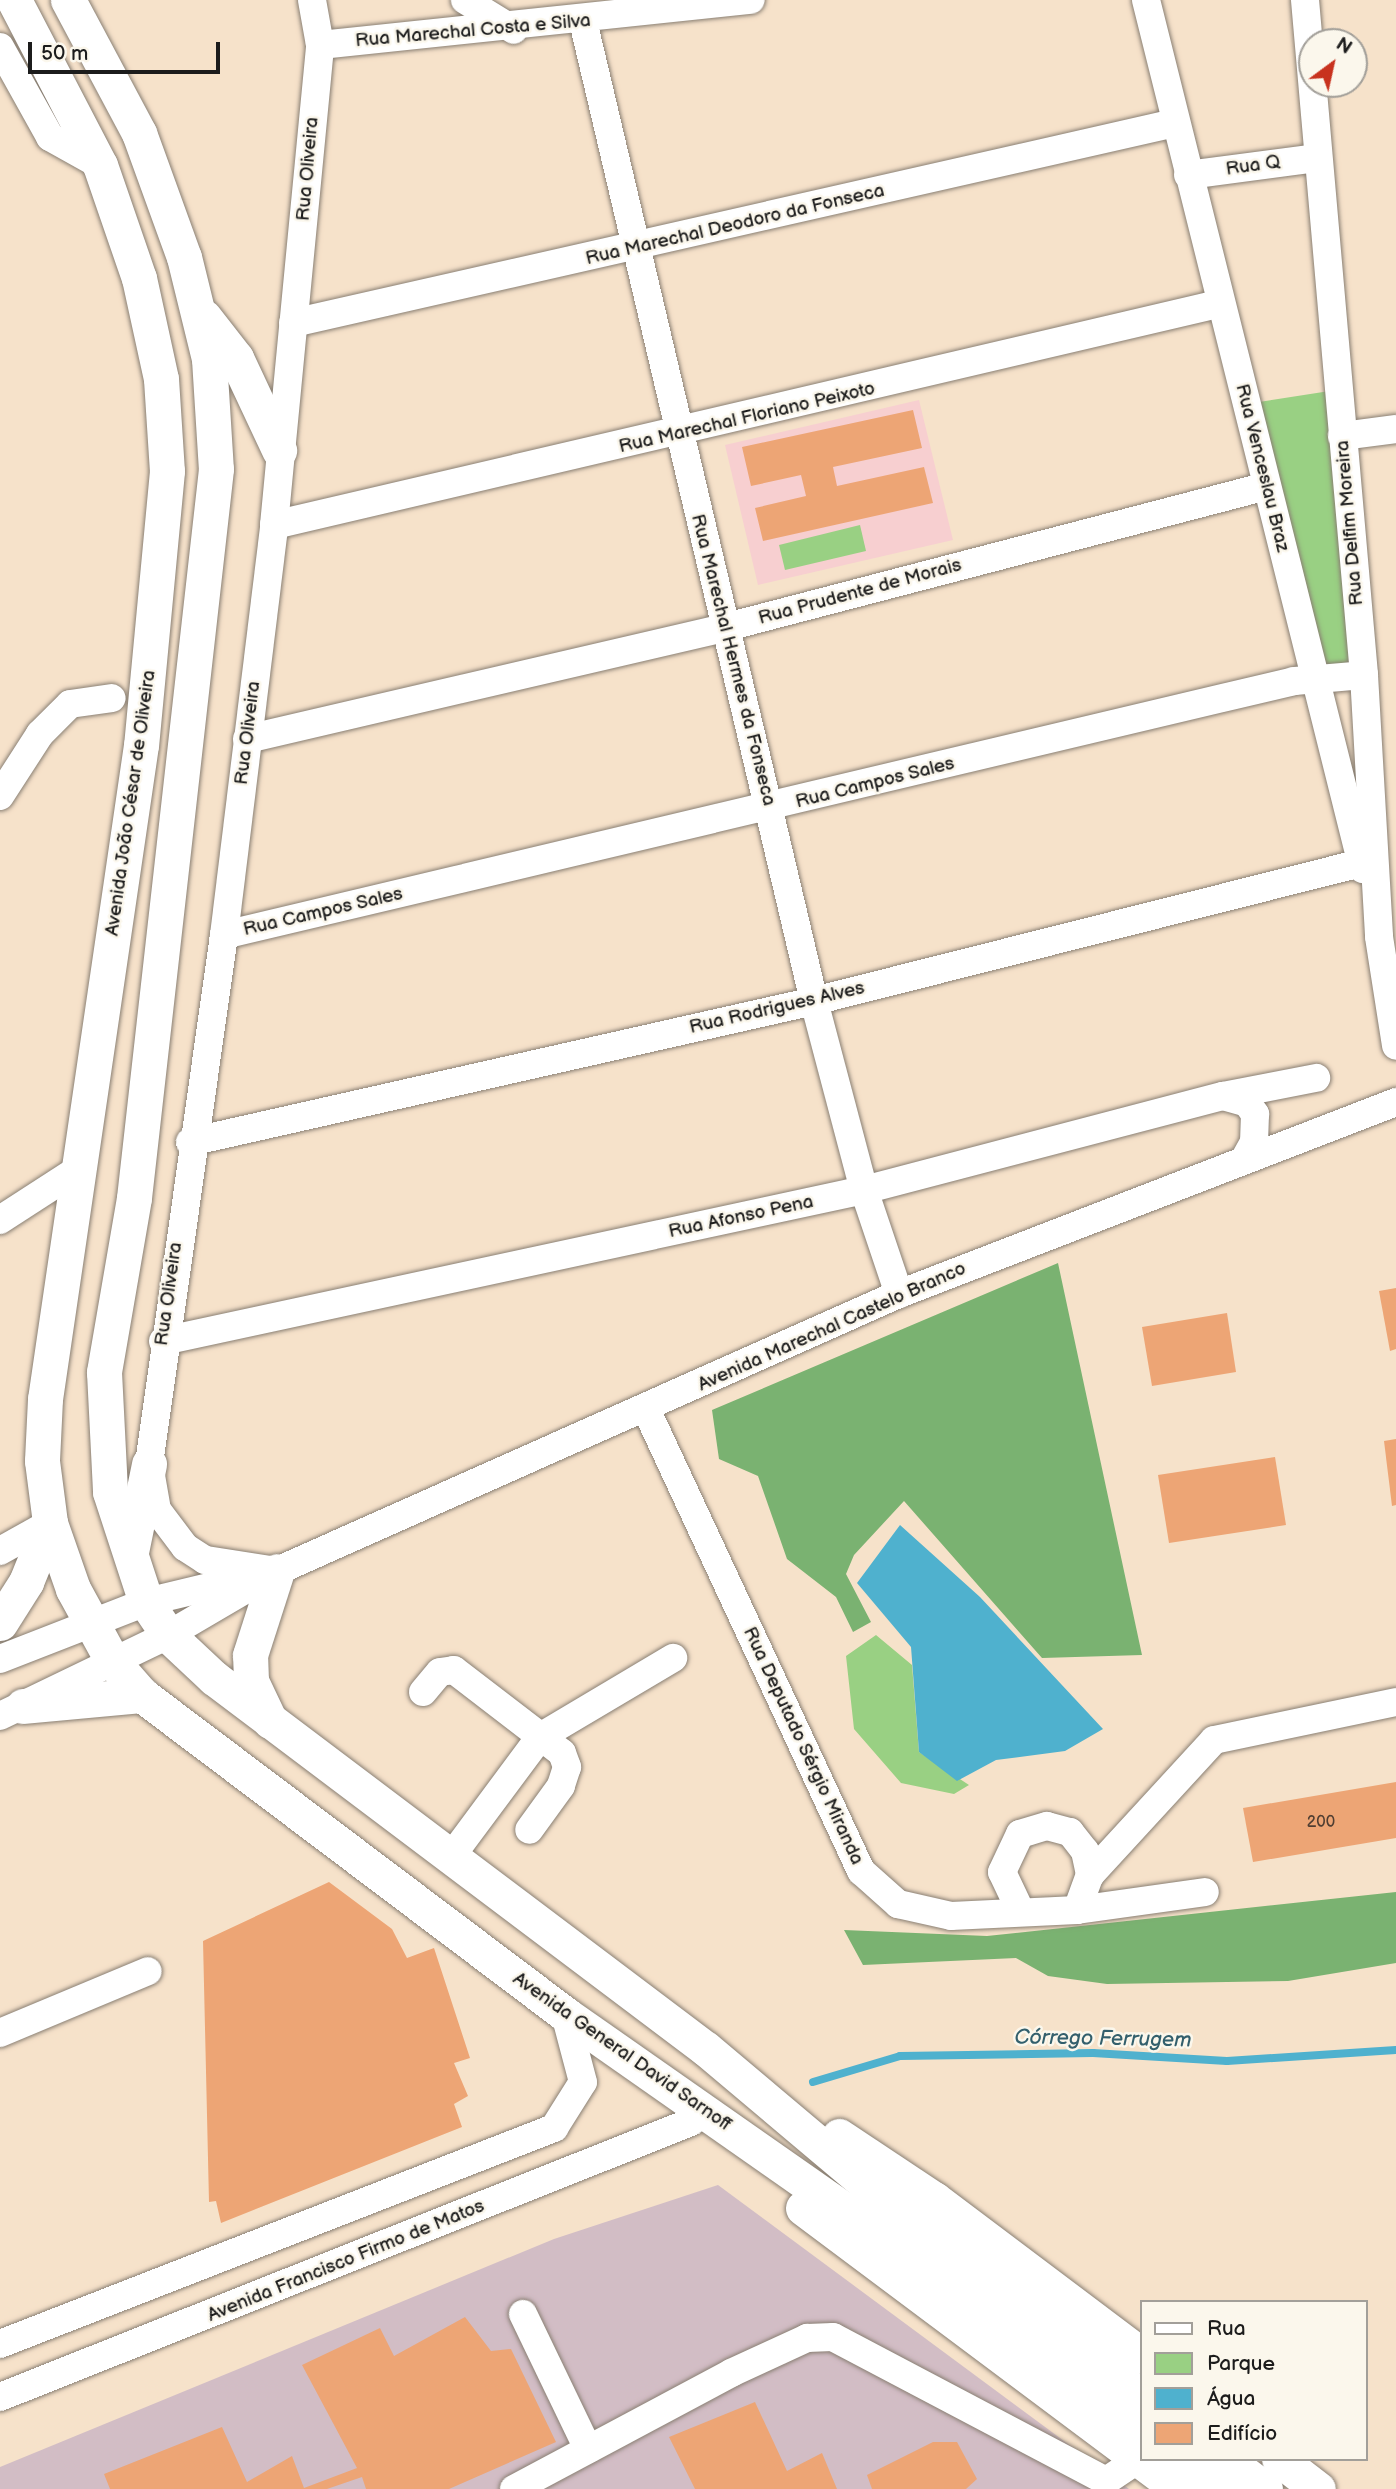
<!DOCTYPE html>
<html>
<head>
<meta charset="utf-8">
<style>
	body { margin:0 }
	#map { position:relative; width:1396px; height:2489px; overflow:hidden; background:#f6e2ca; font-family:"Balsamiq Sans",sans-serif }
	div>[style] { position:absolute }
	.built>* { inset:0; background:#f7cfd0 }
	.industrial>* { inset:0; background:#d2bdc5 }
	.green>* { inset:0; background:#99d083 }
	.forest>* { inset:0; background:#7ab271 }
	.water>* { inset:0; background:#4fb1ce }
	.stream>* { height:8px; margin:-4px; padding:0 4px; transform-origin:4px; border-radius:4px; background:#4fb1ce }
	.building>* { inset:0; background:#eda575 }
	.roads { filter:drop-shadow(0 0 2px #897f73) drop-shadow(0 0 2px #897f73) }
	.minor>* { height:28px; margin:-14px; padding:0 14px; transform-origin:14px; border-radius:14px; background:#fff }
	.major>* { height:35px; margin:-17.5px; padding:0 17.5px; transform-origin:17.5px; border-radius:17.5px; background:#fff }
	span { translate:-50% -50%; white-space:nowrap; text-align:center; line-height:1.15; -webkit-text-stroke:5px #fbf7ec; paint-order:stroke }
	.number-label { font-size:16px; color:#503e32 }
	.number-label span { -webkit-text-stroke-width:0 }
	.street-label { font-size:19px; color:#1c1c1c }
	.water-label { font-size:21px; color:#335f6c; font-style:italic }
	.legend { position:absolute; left:1140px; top:2300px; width:228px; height:161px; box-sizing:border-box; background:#fbf7ec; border:2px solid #a29f99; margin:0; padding:9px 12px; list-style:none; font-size:21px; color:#1c1c1c }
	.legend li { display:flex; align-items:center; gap:14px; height:35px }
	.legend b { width:35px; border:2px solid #a29f99 }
	.north { position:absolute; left:1298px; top:28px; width:70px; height:70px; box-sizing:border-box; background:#fbf7ec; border:2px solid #a29f99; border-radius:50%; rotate:33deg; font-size:19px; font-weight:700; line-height:28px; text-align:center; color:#1c1c1c }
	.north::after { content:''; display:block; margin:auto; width:24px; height:32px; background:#c8321e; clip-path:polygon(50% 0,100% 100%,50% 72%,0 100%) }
	.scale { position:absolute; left:28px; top:42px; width:192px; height:32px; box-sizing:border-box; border:4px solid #1c1c1c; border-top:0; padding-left:9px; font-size:21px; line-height:24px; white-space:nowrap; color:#1c1c1c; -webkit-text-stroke:5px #fbf7ec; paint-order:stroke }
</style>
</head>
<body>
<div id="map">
	<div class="built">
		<i style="clip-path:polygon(919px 400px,953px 540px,758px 585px,725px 445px)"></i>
	</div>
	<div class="industrial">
		<i style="clip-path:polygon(718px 2185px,1129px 2489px,0 2489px,0 2467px,554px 2239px)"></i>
	</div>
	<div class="green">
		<i style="clip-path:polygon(1336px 390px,1363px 673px,1315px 675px,1246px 404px)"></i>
		<i style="clip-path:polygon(860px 525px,866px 551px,785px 570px,779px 545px)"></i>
		<i style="clip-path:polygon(876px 1635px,912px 1665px,919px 1752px,969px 1785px,954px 1794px,901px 1783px,854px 1729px,846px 1656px)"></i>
	</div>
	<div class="forest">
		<i style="clip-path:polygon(1058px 1263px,1142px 1655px,1042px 1658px,904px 1501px,854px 1555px,846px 1574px,871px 1622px,853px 1632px,836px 1597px,787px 1559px,758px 1476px,719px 1459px,712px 1410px)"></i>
		<i style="clip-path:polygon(1396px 1892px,1396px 1963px,1288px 1981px,1107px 1984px,1048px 1976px,1016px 1958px,863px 1965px,844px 1930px,987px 1936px)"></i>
	</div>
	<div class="water">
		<i style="clip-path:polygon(900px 1525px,980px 1597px,1103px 1729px,1065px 1751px,996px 1760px,957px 1781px,919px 1752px,911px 1647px,857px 1583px)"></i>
	</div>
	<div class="stream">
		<i style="left:813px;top:2082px;width:91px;rotate:-16.6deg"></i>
		<i style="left:900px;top:2056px;width:193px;rotate:-0.9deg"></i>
		<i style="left:1093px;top:2053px;width:134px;rotate:3.4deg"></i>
		<i style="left:1227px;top:2061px;width:169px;rotate:-3.7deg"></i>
	</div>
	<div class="building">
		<i style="clip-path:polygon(913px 410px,922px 448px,833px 467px,837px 486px,924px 467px,933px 503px,763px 541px,755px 508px,806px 496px,801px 475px,751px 486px,742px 447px)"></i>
		<i style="clip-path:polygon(1396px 1288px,1396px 1349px,1390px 1351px,1379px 1291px)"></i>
		<i style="clip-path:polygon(1227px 1313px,1236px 1372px,1152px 1386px,1142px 1327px)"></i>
		<i style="clip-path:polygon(1396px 1439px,1396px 1505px,1392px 1506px,1384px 1441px)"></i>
		<i style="clip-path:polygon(1275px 1457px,1286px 1525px,1169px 1543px,1158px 1475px)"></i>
		<i style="clip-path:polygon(1396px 1782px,1396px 1838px,1253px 1862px,1243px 1808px)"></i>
		<i style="clip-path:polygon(329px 1882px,392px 1929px,407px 1958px,434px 1948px,470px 2058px,454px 2063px,468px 2096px,454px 2104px,462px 2127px,221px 2223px,216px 2201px,209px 2202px,203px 1941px)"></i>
		<i style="clip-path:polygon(465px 2317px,491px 2351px,511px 2349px,556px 2442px,449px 2489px,366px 2489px,362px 2477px,327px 2489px,110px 2489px,104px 2474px,222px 2427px,247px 2482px,292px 2456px,304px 2488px,357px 2468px,302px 2365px,380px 2328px,394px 2356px)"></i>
		<i style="clip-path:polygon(755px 2402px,787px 2471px,822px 2453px,837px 2489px,695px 2489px,669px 2437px)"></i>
		<i style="clip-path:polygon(933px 2442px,957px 2442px,977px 2479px,966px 2489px,872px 2489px,867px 2475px)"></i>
	</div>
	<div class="roads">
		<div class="minor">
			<i style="left:465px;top:0;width:57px;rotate:31.5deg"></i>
			<i style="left:1146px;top:0;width:896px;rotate:75.98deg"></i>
			<i style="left:1305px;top:0;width:678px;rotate:85deg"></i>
			<i style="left:1364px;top:675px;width:262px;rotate:86.7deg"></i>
			<i style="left:1379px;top:937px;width:110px;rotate:81.1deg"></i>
			<i style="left:583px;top:21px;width:1007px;rotate:76.74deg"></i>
			<i style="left:814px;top:1001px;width:196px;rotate:75.2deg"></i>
			<i style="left:864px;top:1190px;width:110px;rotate:71.4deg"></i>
			<i style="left:320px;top:45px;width:433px;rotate:-6deg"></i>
			<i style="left:0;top:47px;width:103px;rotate:60.9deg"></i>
			<i style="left:50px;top:137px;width:57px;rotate:29.2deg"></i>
			<i style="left:1188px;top:175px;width:131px;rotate:-7.5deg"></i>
			<i style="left:293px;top:323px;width:904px;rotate:-12.78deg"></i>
			<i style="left:1342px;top:436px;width:54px;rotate:-7.4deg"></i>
			<i style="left:274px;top:525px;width:970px;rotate:-13.18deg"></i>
			<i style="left:247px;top:739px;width:489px;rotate:-13.1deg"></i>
			<i style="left:723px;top:628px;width:562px;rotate:-14.63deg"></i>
			<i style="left:0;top:796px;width:74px;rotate:-57.2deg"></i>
			<i style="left:40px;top:734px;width:42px;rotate:-45deg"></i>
			<i style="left:70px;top:704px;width:42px;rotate:-8.1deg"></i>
			<i style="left:224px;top:935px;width:1100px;rotate:-13.35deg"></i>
			<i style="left:1294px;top:681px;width:70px;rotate:-4.9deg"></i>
			<i style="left:1223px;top:1096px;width:25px;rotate:16deg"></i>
			<i style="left:1247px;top:1103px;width:14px;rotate:54deg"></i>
			<i style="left:1255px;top:1114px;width:28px;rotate:92deg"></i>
			<i style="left:1254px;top:1142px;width:18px;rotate:119deg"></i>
			<i style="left:190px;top:1142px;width:640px;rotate:-12.73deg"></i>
			<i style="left:814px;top:1001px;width:564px;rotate:-14.16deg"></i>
			<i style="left:0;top:1220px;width:95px;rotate:-33deg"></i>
			<i style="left:163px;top:1341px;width:717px;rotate:-12.16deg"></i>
			<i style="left:864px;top:1190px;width:371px;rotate:-14.7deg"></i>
			<i style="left:1223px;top:1096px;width:95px;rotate:-11deg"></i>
			<i style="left:646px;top:1409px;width:510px;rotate:65.04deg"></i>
			<i style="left:861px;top:1871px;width:50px;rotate:41.7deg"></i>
			<i style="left:898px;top:1904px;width:54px;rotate:12.8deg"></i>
			<i style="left:951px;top:1916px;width:126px;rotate:-2.7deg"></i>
			<i style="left:1077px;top:1910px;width:129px;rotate:-8deg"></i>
			<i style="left:0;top:1551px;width:57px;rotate:-29.2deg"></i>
			<i style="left:277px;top:1571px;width:73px;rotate:-171.3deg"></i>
			<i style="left:205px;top:1560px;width:24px;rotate:-147deg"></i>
			<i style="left:185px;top:1547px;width:46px;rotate:-127.1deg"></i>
			<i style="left:157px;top:1510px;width:47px;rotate:-99.9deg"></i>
			<i style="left:149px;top:1464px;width:534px;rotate:-81.93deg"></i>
			<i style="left:224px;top:935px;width:413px;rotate:-83deg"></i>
			<i style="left:274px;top:525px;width:482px;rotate:-84.5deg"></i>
			<i style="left:320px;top:45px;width:46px;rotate:-100.1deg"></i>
			<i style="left:0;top:1659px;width:157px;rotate:-21.3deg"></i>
			<i style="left:146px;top:1602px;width:107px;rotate:-13.5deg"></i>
			<i style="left:423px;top:1692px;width:26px;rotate:-50deg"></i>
			<i style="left:440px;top:1672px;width:14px;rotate:-8deg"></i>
			<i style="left:454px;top:1670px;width:136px;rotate:37.5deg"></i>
			<i style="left:562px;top:1753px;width:15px;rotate:70deg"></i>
			<i style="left:567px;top:1767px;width:20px;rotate:108deg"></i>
			<i style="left:561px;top:1786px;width:54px;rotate:126deg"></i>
			<i style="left:0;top:1716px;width:187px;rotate:-25.7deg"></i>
			<i style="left:168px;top:1635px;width:126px;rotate:-30.4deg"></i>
			<i style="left:277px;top:1571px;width:681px;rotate:-24.01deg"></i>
			<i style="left:899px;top:1294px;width:533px;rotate:-21.12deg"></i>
			<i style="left:453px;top:1854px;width:146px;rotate:-53.4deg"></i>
			<i style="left:540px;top:1737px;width:155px;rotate:-30.7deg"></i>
			<i style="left:1077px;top:1910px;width:37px;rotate:-70deg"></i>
			<i style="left:1090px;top:1875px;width:183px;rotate:-47.4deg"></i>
			<i style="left:1214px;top:1740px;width:186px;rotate:-11.8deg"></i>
			<i style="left:1021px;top:1912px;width:44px;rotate:-115.4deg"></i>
			<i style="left:1002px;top:1872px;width:42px;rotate:-64.7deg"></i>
			<i style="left:1020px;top:1834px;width:28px;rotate:-17deg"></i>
			<i style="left:1047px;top:1826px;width:24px;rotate:15deg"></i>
			<i style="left:1070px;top:1832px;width:24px;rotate:52deg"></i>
			<i style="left:1085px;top:1851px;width:25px;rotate:78deg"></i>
			<i style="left:0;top:2033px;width:160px;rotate:-22.7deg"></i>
			<i style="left:523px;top:2314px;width:150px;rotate:64.3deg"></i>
			<i style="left:0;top:2344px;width:595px;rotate:-21.3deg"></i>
			<i style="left:554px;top:2128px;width:54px;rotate:-57.8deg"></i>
			<i style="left:583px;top:2082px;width:70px;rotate:-104.8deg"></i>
			<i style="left:0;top:2397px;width:744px;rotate:-21.7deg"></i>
			<i style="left:514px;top:2489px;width:246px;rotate:-28.1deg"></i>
			<i style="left:731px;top:2373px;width:84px;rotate:-24.7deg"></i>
			<i style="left:807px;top:2338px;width:26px;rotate:-2deg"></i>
			<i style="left:833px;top:2337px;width:309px;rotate:27.8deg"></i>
			<i style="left:1106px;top:2481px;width:40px;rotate:-34deg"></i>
		</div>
		<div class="major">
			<i style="left:14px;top:0;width:186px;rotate:62.5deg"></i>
			<i style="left:100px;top:165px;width:120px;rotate:71deg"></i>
			<i style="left:139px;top:278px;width:103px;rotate:77.7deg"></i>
			<i style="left:161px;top:379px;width:92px;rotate:86.3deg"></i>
			<i style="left:167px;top:471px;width:275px;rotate:95.4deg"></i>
			<i style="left:141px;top:745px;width:661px;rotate:98.35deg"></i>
			<i style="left:45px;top:1399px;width:62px;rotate:92.8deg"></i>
			<i style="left:42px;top:1461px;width:63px;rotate:82.6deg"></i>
			<i style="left:50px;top:1523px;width:70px;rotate:70.8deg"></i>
			<i style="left:73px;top:1589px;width:83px;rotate:61.3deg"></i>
			<i style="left:113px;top:1662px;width:44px;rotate:48.7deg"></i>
			<i style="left:142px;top:1695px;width:530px;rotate:37.02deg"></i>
			<i style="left:565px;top:2014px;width:408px;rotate:35deg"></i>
			<i style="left:899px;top:2248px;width:303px;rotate:36.7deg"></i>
			<i style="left:68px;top:0;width:151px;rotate:61.9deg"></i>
			<i style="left:139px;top:133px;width:132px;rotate:70.1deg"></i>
			<i style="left:184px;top:257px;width:105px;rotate:76.2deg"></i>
			<i style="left:209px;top:359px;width:110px;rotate:86.4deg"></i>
			<i style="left:216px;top:469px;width:734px;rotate:96.42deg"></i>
			<i style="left:134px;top:1198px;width:177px;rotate:99.8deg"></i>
			<i style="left:104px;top:1372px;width:120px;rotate:87.1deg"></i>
			<i style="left:110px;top:1492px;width:116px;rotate:71.9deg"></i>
			<i style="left:146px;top:1602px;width:40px;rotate:56deg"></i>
			<i style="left:168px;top:1635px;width:63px;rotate:43.1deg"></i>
			<i style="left:214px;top:1678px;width:616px;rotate:37.02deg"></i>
			<i style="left:706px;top:2049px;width:275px;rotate:40.1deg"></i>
			<i style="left:916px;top:2226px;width:283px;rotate:37.1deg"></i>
			<i style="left:204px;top:317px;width:52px;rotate:52deg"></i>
			<i style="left:236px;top:358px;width:102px;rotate:64.9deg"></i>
			<i style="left:131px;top:1552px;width:90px;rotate:-78.4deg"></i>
			<i style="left:0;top:1623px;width:49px;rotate:-57.6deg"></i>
			<i style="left:26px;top:1582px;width:64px;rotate:-67.9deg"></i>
			<i style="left:23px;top:1706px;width:120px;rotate:-5.3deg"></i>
			<i style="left:270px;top:1721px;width:44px;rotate:-115.4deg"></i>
			<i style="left:251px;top:1681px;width:26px;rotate:-92deg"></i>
			<i style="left:250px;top:1655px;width:88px;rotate:-72.2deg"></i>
			<i style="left:839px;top:2136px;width:114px;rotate:33.6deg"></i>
			<i style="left:934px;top:2199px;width:261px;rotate:37deg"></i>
			<i style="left:803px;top:2208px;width:469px;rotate:36.8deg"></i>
			<i style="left:1183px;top:2459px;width:50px;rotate:36.9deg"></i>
			<i style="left:1225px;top:2459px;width:50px;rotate:36.9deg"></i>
			<i style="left:1279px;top:2459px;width:49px;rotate:37.6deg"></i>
		</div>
	</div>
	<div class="number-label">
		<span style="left:1321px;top:1823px">200</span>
	</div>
	<div class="street-label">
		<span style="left:473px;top:31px;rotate:-5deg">Rua Marechal Costa e Silva</span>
		<span style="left:1253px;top:166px;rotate:-8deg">Rua Q</span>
		<span style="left:308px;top:169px;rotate:-85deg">Rua Oliveira</span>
		<span style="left:735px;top:225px;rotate:-13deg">Rua Marechal Deodoro da Fonseca</span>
		<span style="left:747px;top:418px;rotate:-13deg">Rua Marechal Floriano Peixoto</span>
		<span style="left:1262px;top:468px;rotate:76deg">Rua Venceslau Braz</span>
		<span style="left:1350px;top:523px;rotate:-95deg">Rua Delfim Moreira</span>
		<span style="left:860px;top:592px;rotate:-15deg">Rua Prudente de Morais</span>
		<span style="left:733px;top:660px;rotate:76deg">Rua Marechal Hermes da Fonseca</span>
		<span style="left:248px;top:733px;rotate:-83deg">Rua Oliveira</span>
		<span style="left:875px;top:783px;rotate:-14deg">Rua Campos Sales</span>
		<span style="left:131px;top:803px;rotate:-82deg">Avenida João César de Oliveira</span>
		<span style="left:323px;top:912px;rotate:-13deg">Rua Campos Sales</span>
		<span style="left:777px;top:1008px;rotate:-13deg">Rua Rodrigues Alves</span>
		<span style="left:741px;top:1217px;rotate:-12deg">Rua Afonso Pena</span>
		<span style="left:169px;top:1294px;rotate:-82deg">Rua Oliveira</span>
		<span style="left:832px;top:1327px;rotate:-24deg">Avenida Marechal Castelo Branco</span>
		<span style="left:803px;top:1746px;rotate:65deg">Rua Deputado Sérgio Miranda</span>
		<span style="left:622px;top:2052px;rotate:35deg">Avenida General David Sarnoff</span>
		<span style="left:346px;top:2261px;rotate:-22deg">Avenida Francisco Firmo de Matos</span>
	</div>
	<div class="water-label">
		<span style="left:1103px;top:2039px;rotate:1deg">Córrego Ferrugem</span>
	</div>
	<ul class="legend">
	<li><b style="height:9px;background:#fff"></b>Rua</li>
	<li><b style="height:19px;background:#99d083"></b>Parque</li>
	<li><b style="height:19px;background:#4fb1ce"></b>Água</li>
	<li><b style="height:19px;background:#eda575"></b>Edifício</li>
	</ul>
	<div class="north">N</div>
	<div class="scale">50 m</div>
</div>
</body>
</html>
